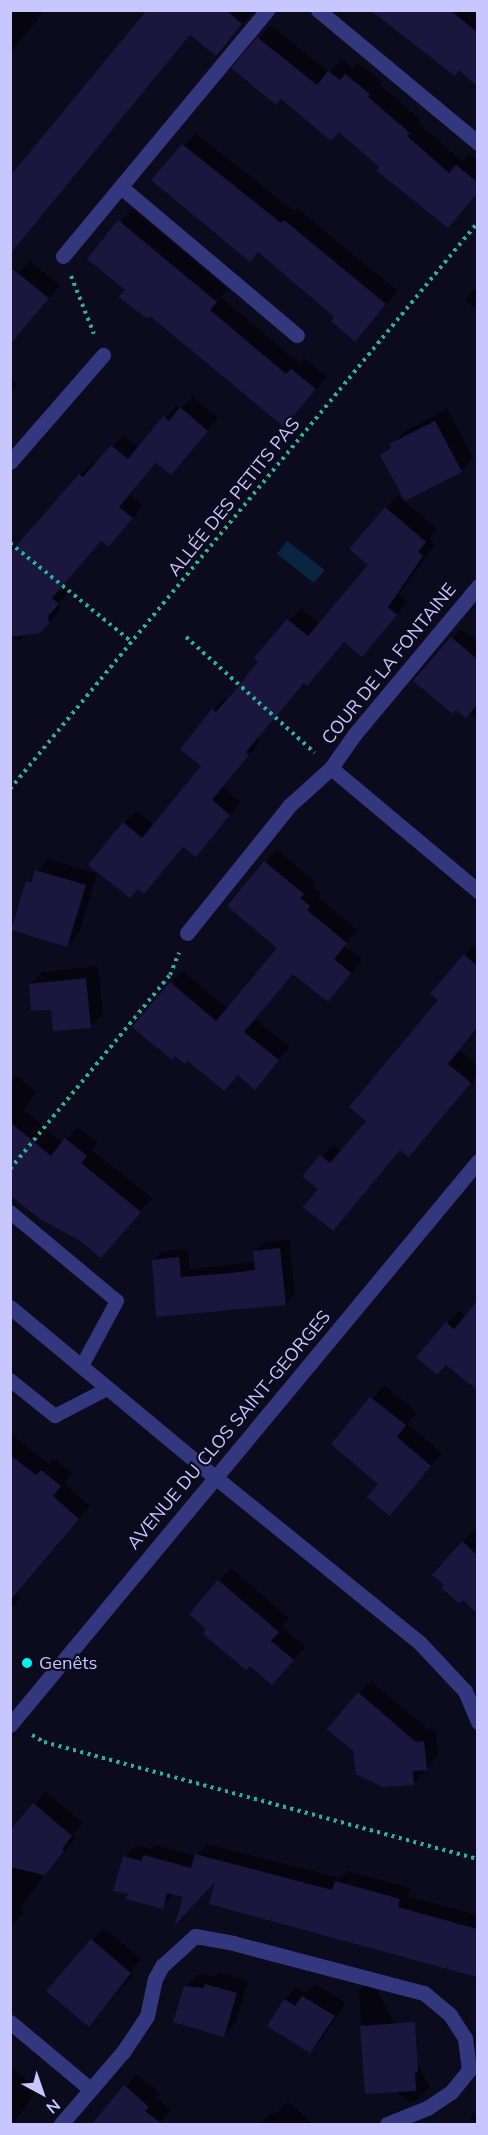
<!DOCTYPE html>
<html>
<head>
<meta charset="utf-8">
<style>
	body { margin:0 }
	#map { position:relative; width:488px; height:2135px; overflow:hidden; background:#0c0a1d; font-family:Mulish,sans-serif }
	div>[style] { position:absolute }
	.water>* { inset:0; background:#092542 }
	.shadow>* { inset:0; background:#0007 }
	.building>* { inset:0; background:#1a163e }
	.path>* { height:4px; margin-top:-2px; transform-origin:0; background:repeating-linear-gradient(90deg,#27b29b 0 3px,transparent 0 7.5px) }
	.service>* { height:14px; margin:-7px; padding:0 7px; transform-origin:7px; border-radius:7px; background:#33387e }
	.minor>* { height:15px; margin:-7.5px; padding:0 7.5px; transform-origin:7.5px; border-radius:7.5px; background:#33387e }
	.tertiary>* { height:15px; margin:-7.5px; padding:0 7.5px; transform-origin:7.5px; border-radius:7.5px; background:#33387e }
	.dots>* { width:16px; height:16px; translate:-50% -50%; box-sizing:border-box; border:3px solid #0c0a1d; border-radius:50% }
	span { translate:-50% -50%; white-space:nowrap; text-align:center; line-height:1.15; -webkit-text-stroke:4.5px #0c0a1d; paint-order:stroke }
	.street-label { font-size:18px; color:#c7c6ff }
	.poi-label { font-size:18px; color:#c7c6ff }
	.left { translate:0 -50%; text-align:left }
	.frame { position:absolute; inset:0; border:12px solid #c7c6ff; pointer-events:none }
	.north { position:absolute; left:12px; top:2063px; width:60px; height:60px; -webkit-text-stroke:4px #0c0a1d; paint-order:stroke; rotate:140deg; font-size:16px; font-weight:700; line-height:24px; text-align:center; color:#c7c6ff }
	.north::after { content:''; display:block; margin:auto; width:21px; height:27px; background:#c7c6ff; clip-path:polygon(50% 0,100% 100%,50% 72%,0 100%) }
</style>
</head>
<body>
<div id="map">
	<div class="water">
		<i style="clip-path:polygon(287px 541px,325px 570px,314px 583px,277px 554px)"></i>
	</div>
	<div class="shadow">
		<i style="clip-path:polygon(10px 10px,45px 10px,10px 53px)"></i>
		<i style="clip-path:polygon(150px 10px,254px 11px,216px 54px,191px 34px,12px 250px)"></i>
		<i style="clip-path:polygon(389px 10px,478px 11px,478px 84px,460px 69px,455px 74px)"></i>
		<i style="clip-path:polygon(271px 25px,329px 72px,342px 59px,353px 68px,358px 63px,382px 81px,379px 84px,421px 120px,418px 123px,462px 161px,469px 153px,478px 160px,478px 194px,448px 226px,339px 131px,233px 68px)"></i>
		<i style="clip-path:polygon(196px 133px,294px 211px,297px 208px,398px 291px,355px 340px,336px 317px,259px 250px,153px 180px)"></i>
		<i style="clip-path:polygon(132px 209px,228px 289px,221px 297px,299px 363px,304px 358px,327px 377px,284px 425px,89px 258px)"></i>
		<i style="clip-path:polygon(30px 261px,60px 285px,10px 345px,10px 281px)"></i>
		<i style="clip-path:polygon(478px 285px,478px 311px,465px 300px)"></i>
		<i style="clip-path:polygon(10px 379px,17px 384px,10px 393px)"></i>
		<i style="clip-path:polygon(193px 397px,218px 418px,182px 462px,157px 462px,130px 495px,143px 506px,120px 533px,102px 540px,62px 585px,69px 591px,59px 603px,60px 610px,52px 620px,40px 632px,26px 634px,18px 641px,10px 635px,80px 475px,91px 463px,95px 466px,123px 435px,139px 448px,176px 406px,180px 409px)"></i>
		<i style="clip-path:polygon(447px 409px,473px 458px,461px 471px,382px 455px,404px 432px)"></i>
		<i style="clip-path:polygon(398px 496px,437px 529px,429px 539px,435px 544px,399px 594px,408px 602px,374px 642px,345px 640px,273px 718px,257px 739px,260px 742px,223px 787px,241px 802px,196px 855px,184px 846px,156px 879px,124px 823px,136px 811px,154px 825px,203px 766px,213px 710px,225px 698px,228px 700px,260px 661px,256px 658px,301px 608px,320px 624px,370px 565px,386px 508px)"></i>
		<i style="clip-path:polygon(461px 629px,478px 642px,478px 720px,469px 713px,452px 638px)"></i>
		<i style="clip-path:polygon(277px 850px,315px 881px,312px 885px,321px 893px,318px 897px,358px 930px,345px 946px,363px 960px,328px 1000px,294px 973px,255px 1019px,290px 1047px,255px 1088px,171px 983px,183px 971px,228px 1009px,279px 948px,265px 862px)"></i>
		<i style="clip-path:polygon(48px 859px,97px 873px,79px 933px,67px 945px,28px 882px)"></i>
		<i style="clip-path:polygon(477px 943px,478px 1029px,459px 1050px,478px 1066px,478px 1075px,421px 1143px,401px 1149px,333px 1229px,320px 1189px,305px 1176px,334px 1144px,342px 1151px,368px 1121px,465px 955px)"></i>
		<i style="clip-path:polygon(98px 966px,103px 1014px,91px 1026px,52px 1008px,30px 984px,43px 972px)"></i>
		<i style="clip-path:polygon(17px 1076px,37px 1092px,23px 1109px,63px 1143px,78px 1127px,98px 1143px,92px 1150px,152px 1198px,113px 1244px,80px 1239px,10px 1156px,10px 1081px)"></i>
		<i style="clip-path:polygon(289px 1239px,295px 1294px,286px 1304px,158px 1316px,153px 1260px,163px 1251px,188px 1249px,190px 1269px,255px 1262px,254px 1252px,264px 1242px)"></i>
		<i style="clip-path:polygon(478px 1305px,478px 1388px,446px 1364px,447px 1323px,459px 1311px,466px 1317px)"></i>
		<i style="clip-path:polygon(384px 1385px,417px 1412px,408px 1424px,442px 1453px,390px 1514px,380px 1483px,333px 1444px)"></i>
		<i style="clip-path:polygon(10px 1433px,49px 1464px,54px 1458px,72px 1473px,64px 1483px,90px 1506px,17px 1594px,21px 1597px,10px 1610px)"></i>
		<i style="clip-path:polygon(475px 1529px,478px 1532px,478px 1607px,463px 1542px)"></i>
		<i style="clip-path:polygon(231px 1568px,290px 1619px,282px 1627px,305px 1647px,284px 1671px,208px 1628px,219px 1581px)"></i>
		<i style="clip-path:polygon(371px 1681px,429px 1730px,436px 1729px,438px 1756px,413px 1784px,359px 1693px)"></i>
		<i style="clip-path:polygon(46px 1792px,83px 1823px,73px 1835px,76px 1838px,57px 1860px,44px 1873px,35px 1871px,43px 1877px,20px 1908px,24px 1912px,10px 1928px,10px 1832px)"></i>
		<i style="clip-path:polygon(208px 1844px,340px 1878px,347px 1871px,411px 1888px,408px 1896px,478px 1915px,478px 1980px,470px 1974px,218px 1877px,185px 1896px,174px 1893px,162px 1907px,132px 1893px,125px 1857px,136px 1845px,152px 1849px,156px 1845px,196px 1856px)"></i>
		<i style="clip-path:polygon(104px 1928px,142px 1959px,130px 1972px,133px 1975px,89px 2025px,92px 1940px)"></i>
		<i style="clip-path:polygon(219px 1972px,248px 1981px,236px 2023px,224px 2035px,186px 1987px,198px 1974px,215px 1976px)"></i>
		<i style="clip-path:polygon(371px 1980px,430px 2087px,417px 2100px,409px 2103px,375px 2072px,365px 2082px,359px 1991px)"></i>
		<i style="clip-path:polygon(315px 1984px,346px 2003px,322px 2039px,310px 2051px,269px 2025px,285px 1999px,297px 1987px,307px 1993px)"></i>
		<i style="clip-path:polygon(10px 2066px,38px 2089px,13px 2124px,10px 2124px)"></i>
		<i style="clip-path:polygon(137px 2074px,160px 2093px,156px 2097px,171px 2110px,159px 2124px,93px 2124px)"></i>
		<i style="clip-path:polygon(288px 2101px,313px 2124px,259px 2124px,272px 2112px,275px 2115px)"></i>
		<i style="clip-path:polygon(478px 2110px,478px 2124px,477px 2124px,470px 2117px)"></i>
	</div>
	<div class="building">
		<i style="clip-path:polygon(147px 10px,226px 10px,242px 24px,216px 56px,190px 35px,10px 254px,10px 176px)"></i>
		<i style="clip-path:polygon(370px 10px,450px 10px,477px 32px,477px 86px,459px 70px,455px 76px)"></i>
		<i style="clip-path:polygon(257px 37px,317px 85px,328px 71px,340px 80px,345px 74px,370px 94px,368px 97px,410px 133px,407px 136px,449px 173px,456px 165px,477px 182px,477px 194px,448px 228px,376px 170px,379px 167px,339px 132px,331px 141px,281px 99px,276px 105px,231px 68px)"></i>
		<i style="clip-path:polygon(182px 144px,281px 223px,284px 220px,386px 304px,355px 342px,331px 321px,334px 317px,258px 252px,250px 262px,151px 180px)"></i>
		<i style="clip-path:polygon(118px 220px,217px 302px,210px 310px,286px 374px,291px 369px,316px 389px,284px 427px,150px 316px,147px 319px,119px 297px,125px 290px,87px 259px)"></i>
		<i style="clip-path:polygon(10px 267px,49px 298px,10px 345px)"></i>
		<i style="clip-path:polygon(180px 407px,208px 431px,171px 475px,156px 463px,119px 507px,133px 518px,108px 547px,101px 541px,52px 598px,59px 604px,48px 616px,49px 623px,40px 633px,10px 637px,10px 553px,79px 474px,83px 477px,111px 445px,128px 459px,163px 416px,169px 421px)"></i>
		<i style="clip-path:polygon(435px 421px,462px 472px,405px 501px,380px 455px,391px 448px,389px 444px)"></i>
		<i style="clip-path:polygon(385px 507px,426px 542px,418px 552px,423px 556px,388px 607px,397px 615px,362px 657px,344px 642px,307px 686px,304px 683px,246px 752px,249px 755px,212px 800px,230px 815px,196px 857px,183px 847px,144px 894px,138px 889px,130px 898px,88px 865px,123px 822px,142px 838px,201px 766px,180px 749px,212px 709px,216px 712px,238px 687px,258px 661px,254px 658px,287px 619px,308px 636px,368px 565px,349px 549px)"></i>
		<i style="clip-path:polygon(451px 637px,477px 659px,477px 705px,466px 718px,456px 710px,453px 714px,413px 681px)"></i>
		<i style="clip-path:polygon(264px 861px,304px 894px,300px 898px,310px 906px,307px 910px,347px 943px,334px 959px,351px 973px,328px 1002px,293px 974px,244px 1032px,279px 1060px,255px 1090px,238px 1075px,224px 1091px,188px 1061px,185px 1064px,175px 1056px,172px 1060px,132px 1027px,170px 982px,216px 1021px,277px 948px,227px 906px)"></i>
		<i style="clip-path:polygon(35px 870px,86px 885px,67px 947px,11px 930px,26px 881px,31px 882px)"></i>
		<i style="clip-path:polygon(464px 954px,477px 966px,477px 1028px,448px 1064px,471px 1083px,409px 1157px,400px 1150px,333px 1231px,303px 1207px,318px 1189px,302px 1176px,320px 1155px,330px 1163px,366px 1121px,349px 1107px,438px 1000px,430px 994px)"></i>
		<i style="clip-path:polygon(86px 978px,91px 1028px,53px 1031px,51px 1010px,31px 1011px,29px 984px)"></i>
		<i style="clip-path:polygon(10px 1122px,51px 1156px,65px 1138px,87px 1156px,81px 1163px,141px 1212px,101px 1258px,79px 1240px,40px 1219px,10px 1195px)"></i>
		<i style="clip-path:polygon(280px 1248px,286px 1305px,156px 1317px,152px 1260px,179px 1257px,181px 1277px,232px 1273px,255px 1270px,253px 1251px)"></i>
		<i style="clip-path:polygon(477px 1301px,477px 1390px,446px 1365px,437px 1375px,416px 1357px,446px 1322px,454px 1329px)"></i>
		<i style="clip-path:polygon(370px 1397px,406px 1425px,397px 1437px,431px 1466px,390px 1516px,367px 1497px,378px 1484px,331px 1444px)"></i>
		<i style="clip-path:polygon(10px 1455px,36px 1475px,41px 1470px,61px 1486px,53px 1496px,79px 1519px,10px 1601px)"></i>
		<i style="clip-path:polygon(462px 1541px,477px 1555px,477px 1613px,463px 1600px,459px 1603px,441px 1588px,444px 1585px,432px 1575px)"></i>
		<i style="clip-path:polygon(218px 1580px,279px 1632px,271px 1641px,294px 1660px,272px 1685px,250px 1666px,246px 1670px,203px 1634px,206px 1629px,189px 1614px)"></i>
		<i style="clip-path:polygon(358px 1692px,416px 1742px,424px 1741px,427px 1770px,413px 1771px,414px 1785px,382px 1787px,356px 1774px,353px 1751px,327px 1729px)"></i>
		<i style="clip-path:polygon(33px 1803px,72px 1836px,62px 1849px,64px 1851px,45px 1875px,10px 1867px,10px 1830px)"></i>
		<i style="clip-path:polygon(195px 1854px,332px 1890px,335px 1881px,400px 1899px,398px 1907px,477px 1929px,477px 1977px,209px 1904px,215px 1882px,174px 1926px,183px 1897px,167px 1893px,163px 1909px,125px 1899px,129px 1894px,113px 1891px,123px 1856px,141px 1861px,144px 1855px,191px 1868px)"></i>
		<i style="clip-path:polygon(91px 1939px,131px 1973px,89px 2027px,46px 1991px)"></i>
		<i style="clip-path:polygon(205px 1984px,237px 1993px,224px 2037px,173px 2022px,184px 1986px,204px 1988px)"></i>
		<i style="clip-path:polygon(302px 1996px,335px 2016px,310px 2053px,267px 2026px,284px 1999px,295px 2006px)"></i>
		<i style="clip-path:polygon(415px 2022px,418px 2072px,415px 2073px,416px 2091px,365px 2094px,360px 2026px)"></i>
		<i style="clip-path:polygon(124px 2085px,149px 2107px,145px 2111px,162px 2124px,92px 2124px)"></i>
	</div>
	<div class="path">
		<i style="left:71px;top:276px;width:62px;rotate:68.4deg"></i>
		<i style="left:10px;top:543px;width:157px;rotate:39.1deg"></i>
		<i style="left:186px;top:637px;width:173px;rotate:42deg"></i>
		<i style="left:10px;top:789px;width:735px;rotate:-50.46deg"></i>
		<i style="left:10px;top:1169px;width:251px;rotate:-50.5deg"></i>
		<i style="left:170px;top:975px;width:24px;rotate:-68deg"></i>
		<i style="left:32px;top:1735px;width:14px;rotate:30deg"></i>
		<i style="left:44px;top:1742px;width:449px;rotate:15.1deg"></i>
	</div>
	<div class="service">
		<i style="left:10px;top:1212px;width:139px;rotate:39.8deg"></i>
		<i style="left:117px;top:1301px;width:74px;rotate:118.3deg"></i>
		<i style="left:10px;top:1380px;width:58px;rotate:38.7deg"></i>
		<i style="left:55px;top:1416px;width:59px;rotate:-27.4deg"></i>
	</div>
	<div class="minor">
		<i style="left:318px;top:10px;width:208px;rotate:39.7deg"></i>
		<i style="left:121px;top:187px;width:230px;rotate:40.1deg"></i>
		<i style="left:63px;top:256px;width:320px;rotate:-50.3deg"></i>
		<i style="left:10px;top:462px;width:142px;rotate:-49deg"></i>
		<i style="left:331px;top:768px;width:192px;rotate:39.9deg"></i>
		<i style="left:187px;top:933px;width:164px;rotate:-51.2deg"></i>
		<i style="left:290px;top:805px;width:55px;rotate:-42.1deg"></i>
		<i style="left:331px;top:768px;width:40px;rotate:-55.1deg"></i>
		<i style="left:354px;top:735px;width:194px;rotate:-50.2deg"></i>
		<i style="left:215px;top:1477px;width:262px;rotate:39deg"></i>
		<i style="left:419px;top:1642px;width:67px;rotate:46.8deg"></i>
		<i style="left:465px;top:1691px;width:34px;rotate:67deg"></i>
		<i style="left:10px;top:2022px;width:104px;rotate:39.9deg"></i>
		<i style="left:61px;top:2124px;width:95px;rotate:-49.3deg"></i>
		<i style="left:123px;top:2052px;width:43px;rotate:-56.3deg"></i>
		<i style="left:147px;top:2016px;width:38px;rotate:-78deg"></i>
		<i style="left:155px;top:1979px;width:15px;rotate:-62deg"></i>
		<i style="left:162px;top:1966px;width:45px;rotate:-42.3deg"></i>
		<i style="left:195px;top:1936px;width:39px;rotate:10deg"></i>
		<i style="left:233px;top:1943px;width:197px;rotate:14.7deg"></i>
		<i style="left:424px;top:1993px;width:34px;rotate:40deg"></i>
		<i style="left:450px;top:2015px;width:27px;rotate:57deg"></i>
		<i style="left:465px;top:2038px;width:32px;rotate:83deg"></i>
		<i style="left:469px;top:2070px;width:28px;rotate:129deg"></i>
		<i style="left:451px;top:2092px;width:29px;rotate:146deg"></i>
		<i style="left:427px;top:2108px;width:43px;rotate:158.2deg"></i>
	</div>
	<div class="tertiary">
		<i style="left:10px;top:1307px;width:266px;rotate:39.7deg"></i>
		<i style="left:10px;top:1725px;width:733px;rotate:-50.31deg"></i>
	</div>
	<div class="dots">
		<i style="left:27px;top:1663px;background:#00f1f0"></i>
	</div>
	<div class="street-label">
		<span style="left:234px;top:497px;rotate:-51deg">ALLÉE DES PETITS PAS</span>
		<span style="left:389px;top:664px;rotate:-51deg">COUR DE LA FONTAINE</span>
		<span style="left:229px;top:1430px;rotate:-50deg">AVENUE DU CLOS SAINT-GEORGES</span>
	</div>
	<div class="poi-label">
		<span class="left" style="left:39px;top:1663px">Genêts</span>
	</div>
	<div class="frame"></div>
	<div class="north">N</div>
</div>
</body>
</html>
